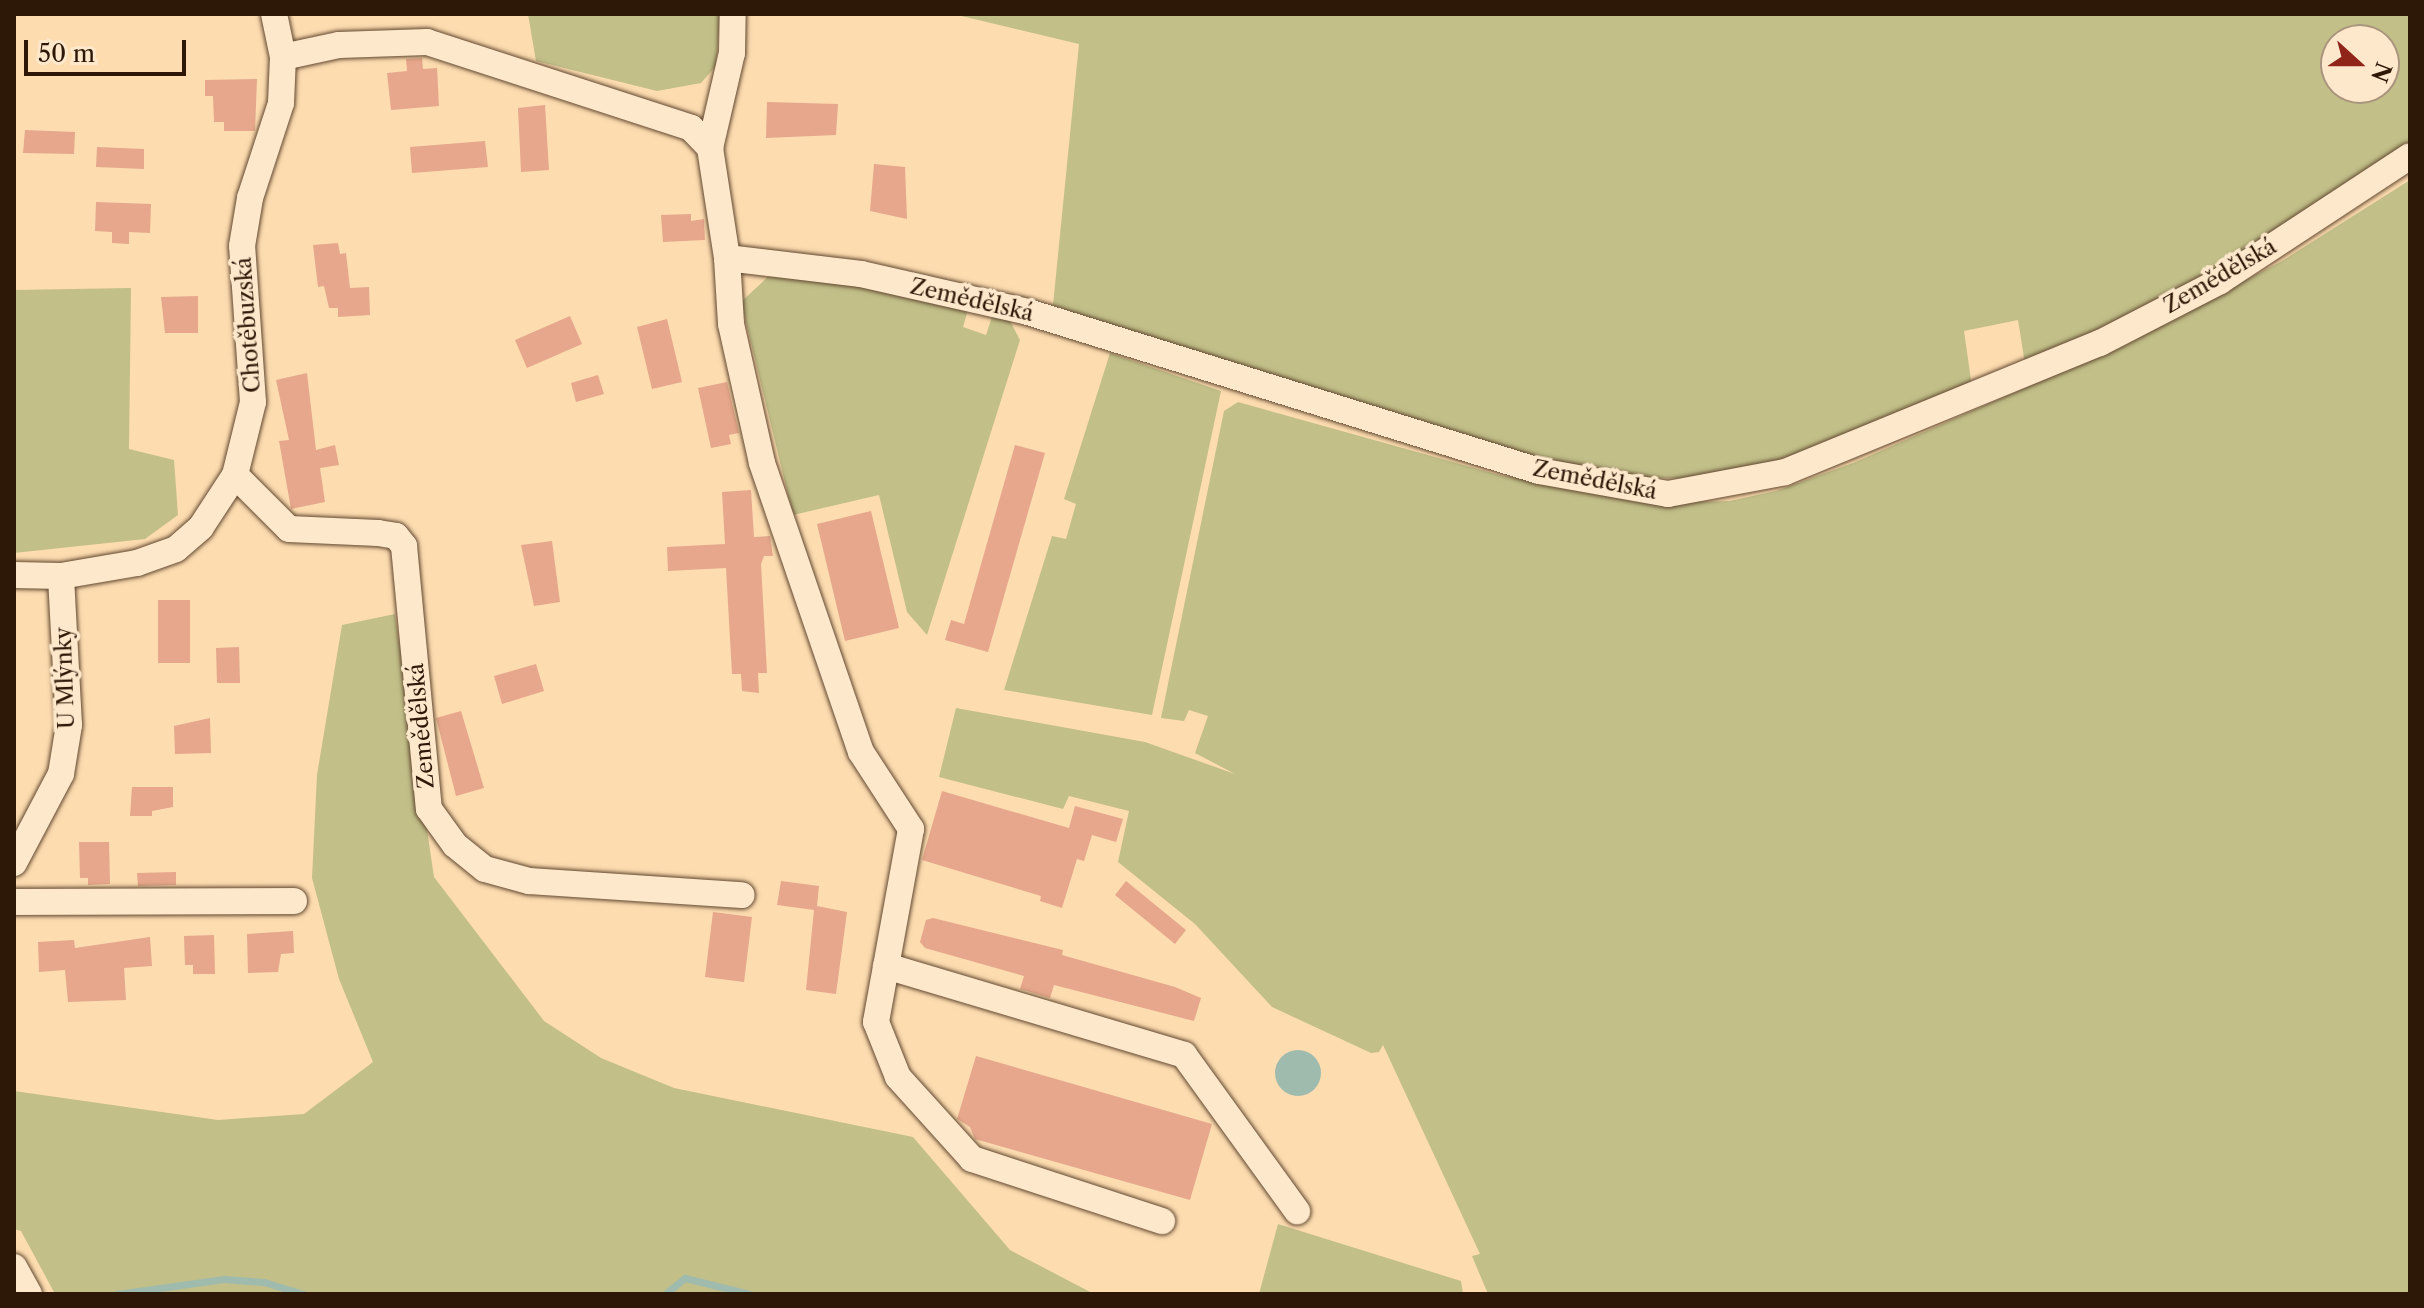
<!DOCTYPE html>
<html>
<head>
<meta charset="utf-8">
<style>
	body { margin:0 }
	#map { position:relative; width:2424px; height:1308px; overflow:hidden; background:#fddcb0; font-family:"Libre Caslon Text",serif }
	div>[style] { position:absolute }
	.green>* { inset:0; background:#c2bf89 }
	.water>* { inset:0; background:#9fbbae }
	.round { border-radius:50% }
	.stream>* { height:7px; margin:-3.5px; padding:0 3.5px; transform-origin:3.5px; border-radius:3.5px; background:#9fbbae }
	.building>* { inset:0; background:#e6a78c }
	.roads { filter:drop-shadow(0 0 2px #614830) drop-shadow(0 0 2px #614830) }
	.minor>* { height:26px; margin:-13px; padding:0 13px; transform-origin:13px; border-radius:13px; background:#fee8cc }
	span { translate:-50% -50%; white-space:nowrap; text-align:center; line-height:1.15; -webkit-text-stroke:7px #fee8cc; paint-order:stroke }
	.street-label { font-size:22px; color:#2d1706 }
	.frame { position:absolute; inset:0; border:16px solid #2d1706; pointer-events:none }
	.north { position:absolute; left:2320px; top:24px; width:80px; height:80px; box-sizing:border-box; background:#fee8cc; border:2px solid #aa947d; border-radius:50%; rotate:111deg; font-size:22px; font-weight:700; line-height:32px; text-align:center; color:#2d1706 }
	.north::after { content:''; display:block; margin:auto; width:28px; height:36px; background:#8f2418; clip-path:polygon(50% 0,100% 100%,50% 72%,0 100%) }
	.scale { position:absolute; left:24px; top:40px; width:162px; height:36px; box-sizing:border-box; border:4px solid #2d1706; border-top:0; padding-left:10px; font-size:24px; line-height:28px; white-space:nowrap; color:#2d1706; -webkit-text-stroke:6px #fee8cc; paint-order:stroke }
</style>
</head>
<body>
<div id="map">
	<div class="green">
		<i style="clip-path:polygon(528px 14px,720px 14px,716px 66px,701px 83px,657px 91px,536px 61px)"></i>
		<i style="clip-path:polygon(evenodd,953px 14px,2410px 14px,2410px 156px,2277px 240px,2026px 370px,2018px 320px,1964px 331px,1973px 394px,1868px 437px,1705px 480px,1603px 475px,1297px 394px,1053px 305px,1079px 44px,953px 14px,2336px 40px,2384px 40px,2384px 88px,2336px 88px,2336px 40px)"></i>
		<i style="clip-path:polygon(2410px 180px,2410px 1294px,1488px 1294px,1472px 1256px,1480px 1254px,1383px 1045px,1379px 1052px,1371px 1053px,1272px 1007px,1195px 924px,1118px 862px,1129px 811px,1069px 796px,1063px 809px,939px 777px,956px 708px,1145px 742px,1235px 774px,1195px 753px,1208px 716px,1189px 710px,1184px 721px,1161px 718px,1224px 411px,1238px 402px,1503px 476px,1681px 502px,1729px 501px,1776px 491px,1853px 463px,2110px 351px,2282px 261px)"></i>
		<i style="clip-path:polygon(772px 273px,918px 293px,969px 306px,963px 327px,986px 335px,994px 311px,1009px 319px,1020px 340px,927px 635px,907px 612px,879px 495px,793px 515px,741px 302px)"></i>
		<i style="clip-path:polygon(131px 288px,129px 449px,174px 460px,178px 515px,145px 539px,14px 553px,14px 290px)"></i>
		<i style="clip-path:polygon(1110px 353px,1221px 391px,1152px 715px,1004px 690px,1052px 536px,1066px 539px,1076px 504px,1064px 499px)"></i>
		<i style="clip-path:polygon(395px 614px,434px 877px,544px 1021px,601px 1058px,674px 1088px,913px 1137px,1010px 1250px,1094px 1294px,55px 1294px,21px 1231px,14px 1229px,14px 1091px,218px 1120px,304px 1114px,373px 1062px,339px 979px,312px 878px,317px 775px,342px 625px)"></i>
		<i style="clip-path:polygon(1278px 1224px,1461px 1281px,1463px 1294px,1259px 1294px)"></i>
	</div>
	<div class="water">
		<i class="round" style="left:1275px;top:1050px;width:46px;height:46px"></i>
	</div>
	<div class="stream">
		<i style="left:117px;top:1294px;width:108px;rotate:-8deg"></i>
		<i style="left:224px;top:1279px;width:40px;rotate:4.3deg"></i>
		<i style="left:264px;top:1282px;width:41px;rotate:17.1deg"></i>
		<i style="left:665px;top:1294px;width:26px;rotate:-39deg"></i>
		<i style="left:685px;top:1278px;width:66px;rotate:14deg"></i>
	</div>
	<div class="building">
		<i style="clip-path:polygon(422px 58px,423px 69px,437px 68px,439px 106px,391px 110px,387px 73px,407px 71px,406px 59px)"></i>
		<i style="clip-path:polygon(257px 79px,255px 131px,224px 131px,224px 122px,214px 122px,213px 96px,205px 96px,205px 80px)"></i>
		<i style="clip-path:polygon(767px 102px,838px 104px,836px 135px,766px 138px)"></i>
		<i style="clip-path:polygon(545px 105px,549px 170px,521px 172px,518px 108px)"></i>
		<i style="clip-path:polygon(25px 130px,75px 132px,74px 154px,23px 153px)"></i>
		<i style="clip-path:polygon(485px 141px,488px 167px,412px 173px,410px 147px)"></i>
		<i style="clip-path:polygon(97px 147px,144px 149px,144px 169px,96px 167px)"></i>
		<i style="clip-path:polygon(874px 164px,905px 167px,907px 219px,870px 211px)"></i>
		<i style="clip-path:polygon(96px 202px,151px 204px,150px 233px,129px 232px,129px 244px,112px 243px,112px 232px,95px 231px)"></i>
		<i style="clip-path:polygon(691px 214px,691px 221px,704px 219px,705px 240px,663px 242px,661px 215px)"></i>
		<i style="clip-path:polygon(338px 243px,340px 254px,346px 253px,350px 288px,369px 287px,370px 315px,338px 317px,338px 308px,329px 308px,324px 286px,318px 287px,313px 245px)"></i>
		<i style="clip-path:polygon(198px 296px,198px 333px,165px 333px,161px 297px)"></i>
		<i style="clip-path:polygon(570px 316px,582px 344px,527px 368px,515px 340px)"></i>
		<i style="clip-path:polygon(667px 319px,682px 382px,652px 389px,637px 327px)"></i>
		<i style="clip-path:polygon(307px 373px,316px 450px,335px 445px,339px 465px,320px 468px,325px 502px,291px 509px,279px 441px,289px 440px,276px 380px)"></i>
		<i style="clip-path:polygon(598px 375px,604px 394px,576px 402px,571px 383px)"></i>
		<i style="clip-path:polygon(727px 382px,739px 433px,729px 435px,731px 444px,711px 448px,698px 388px)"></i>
		<i style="clip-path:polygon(1015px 445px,1045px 453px,988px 652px,945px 640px,951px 620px,964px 624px)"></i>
		<i style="clip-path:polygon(751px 490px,754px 537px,770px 536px,773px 556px,764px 556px,761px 564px,767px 673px,758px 673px,759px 693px,742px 691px,741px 674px,732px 674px,726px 568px,668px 571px,667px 547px,725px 544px,722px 492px)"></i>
		<i style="clip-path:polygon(871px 511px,899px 628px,845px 641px,817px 524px)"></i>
		<i style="clip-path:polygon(552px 541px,560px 602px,534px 606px,521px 545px)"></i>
		<i style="clip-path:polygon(158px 600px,190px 600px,190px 663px,158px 663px)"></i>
		<i style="clip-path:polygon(239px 647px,240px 683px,217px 683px,216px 648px)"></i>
		<i style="clip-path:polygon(536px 664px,544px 691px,502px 704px,494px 676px)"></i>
		<i style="clip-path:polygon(461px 711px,484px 788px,456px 796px,436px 718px)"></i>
		<i style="clip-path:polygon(210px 718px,211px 753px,175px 754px,174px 726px)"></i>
		<i style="clip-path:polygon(132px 787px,173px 787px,173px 807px,152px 811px,152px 816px,130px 816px)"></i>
		<i style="clip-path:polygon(942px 791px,1069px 828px,1075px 806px,1123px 819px,1116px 842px,1092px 835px,1084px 861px,1077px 859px,1062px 908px,1040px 901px,1041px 896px,922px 860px)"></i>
		<i style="clip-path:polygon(79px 842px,109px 842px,110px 884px,88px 885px,88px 878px,80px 878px)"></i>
		<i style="clip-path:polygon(176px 872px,176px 885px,138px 886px,137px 873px)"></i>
		<i style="clip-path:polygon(781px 881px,819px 886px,817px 906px,847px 912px,836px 994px,806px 990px,814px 910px,777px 905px)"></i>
		<i style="clip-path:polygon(1126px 881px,1186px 930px,1175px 944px,1115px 895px)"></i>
		<i style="clip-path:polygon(713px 912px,752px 917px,744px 982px,705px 977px)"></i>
		<i style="clip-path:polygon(933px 918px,1063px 950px,1062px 955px,1175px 987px,1201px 998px,1194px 1021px,1054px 985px,1050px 998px,1020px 989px,1024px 976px,925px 948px,920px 942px,926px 920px)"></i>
		<i style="clip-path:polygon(293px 931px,294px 953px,281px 954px,278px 972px,248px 973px,247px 934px)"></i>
		<i style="clip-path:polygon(214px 935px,215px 974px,193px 974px,193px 965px,185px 965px,184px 936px)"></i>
		<i style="clip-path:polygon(150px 937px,152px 966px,124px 968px,126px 1000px,68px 1002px,65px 970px,39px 972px,38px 942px,74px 940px,75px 948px)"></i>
		<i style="clip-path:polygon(976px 1056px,1212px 1124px,1190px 1200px,975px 1139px,970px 1127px,957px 1119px)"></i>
	</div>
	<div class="roads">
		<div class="minor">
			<i style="left:283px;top:57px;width:57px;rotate:-12.1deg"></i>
			<i style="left:339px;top:45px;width:88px;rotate:-2deg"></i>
			<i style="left:427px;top:42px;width:278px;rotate:18deg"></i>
			<i style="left:691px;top:128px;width:28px;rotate:46deg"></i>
			<i style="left:710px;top:148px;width:111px;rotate:81.2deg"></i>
			<i style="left:727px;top:258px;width:66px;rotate:86.5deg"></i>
			<i style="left:731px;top:324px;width:142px;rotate:77.4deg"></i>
			<i style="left:762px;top:463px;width:305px;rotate:71.1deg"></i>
			<i style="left:861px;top:752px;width:92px;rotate:57deg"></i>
			<i style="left:911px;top:829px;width:196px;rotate:100.3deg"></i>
			<i style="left:876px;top:1022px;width:59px;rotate:68.2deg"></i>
			<i style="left:898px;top:1077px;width:110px;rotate:47.9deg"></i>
			<i style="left:972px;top:1159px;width:200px;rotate:18.1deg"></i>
			<i style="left:710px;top:148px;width:98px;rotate:-77deg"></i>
			<i style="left:732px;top:53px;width:39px;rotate:-89deg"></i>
			<i style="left:727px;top:258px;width:135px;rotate:6.8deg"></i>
			<i style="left:861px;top:274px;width:171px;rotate:12.8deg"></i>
			<i style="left:1028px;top:312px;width:535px;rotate:17.28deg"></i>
			<i style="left:1539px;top:471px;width:131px;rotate:10.1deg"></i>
			<i style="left:1668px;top:494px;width:119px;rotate:-10.6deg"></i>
			<i style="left:1785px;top:472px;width:340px;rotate:-22.3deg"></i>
			<i style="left:2100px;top:343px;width:135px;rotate:-27.3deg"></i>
			<i style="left:2220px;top:281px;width:227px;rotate:-33.3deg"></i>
			<i style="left:235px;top:475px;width:76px;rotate:45deg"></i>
			<i style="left:289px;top:529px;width:89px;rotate:2.6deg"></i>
			<i style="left:378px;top:533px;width:18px;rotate:9deg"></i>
			<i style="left:396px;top:536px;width:13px;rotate:51deg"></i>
			<i style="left:404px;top:546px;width:264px;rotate:84.6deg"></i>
			<i style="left:429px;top:809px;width:44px;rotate:54.2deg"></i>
			<i style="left:455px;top:845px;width:38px;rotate:39deg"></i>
			<i style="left:485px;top:869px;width:46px;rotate:15.3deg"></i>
			<i style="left:529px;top:881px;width:213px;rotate:3.8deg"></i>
			<i style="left:14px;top:575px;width:47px;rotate:1.2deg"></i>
			<i style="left:61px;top:576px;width:77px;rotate:-9.7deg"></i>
			<i style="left:137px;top:563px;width:41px;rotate:-19.7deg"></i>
			<i style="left:176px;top:549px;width:33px;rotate:-41deg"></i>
			<i style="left:201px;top:527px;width:62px;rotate:-56.8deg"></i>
			<i style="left:235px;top:475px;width:75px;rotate:-76.1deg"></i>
			<i style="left:253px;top:402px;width:156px;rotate:-94deg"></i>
			<i style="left:242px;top:246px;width:49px;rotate:-80.5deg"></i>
			<i style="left:250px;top:198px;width:100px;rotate:-71.9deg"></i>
			<i style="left:281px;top:103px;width:46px;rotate:-87.5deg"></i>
			<i style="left:283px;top:57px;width:44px;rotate:-101.8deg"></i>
			<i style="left:14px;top:863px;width:101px;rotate:-62.2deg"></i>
			<i style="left:61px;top:774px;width:50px;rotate:-80.7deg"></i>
			<i style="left:69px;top:725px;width:149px;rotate:-93.1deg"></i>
			<i style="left:14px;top:902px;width:280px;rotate:-0.2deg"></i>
			<i style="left:886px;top:966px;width:311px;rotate:16.6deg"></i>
			<i style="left:1184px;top:1055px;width:193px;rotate:54.1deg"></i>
			<i style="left:14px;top:1267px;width:31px;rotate:61deg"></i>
		</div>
	</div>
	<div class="street-label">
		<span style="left:2220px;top:276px;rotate:-30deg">Zemědělská</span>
		<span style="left:972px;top:300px;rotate:13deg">Zemědělská</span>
		<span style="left:248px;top:325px;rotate:-94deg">Chotěbuzská</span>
		<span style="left:1595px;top:480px;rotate:11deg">Zemědělská</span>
		<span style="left:65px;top:678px;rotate:-92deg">U Mlýnky</span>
		<span style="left:421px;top:726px;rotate:-95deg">Zemědělská</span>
	</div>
	<div class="frame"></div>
	<div class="north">N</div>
	<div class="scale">50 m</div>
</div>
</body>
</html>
